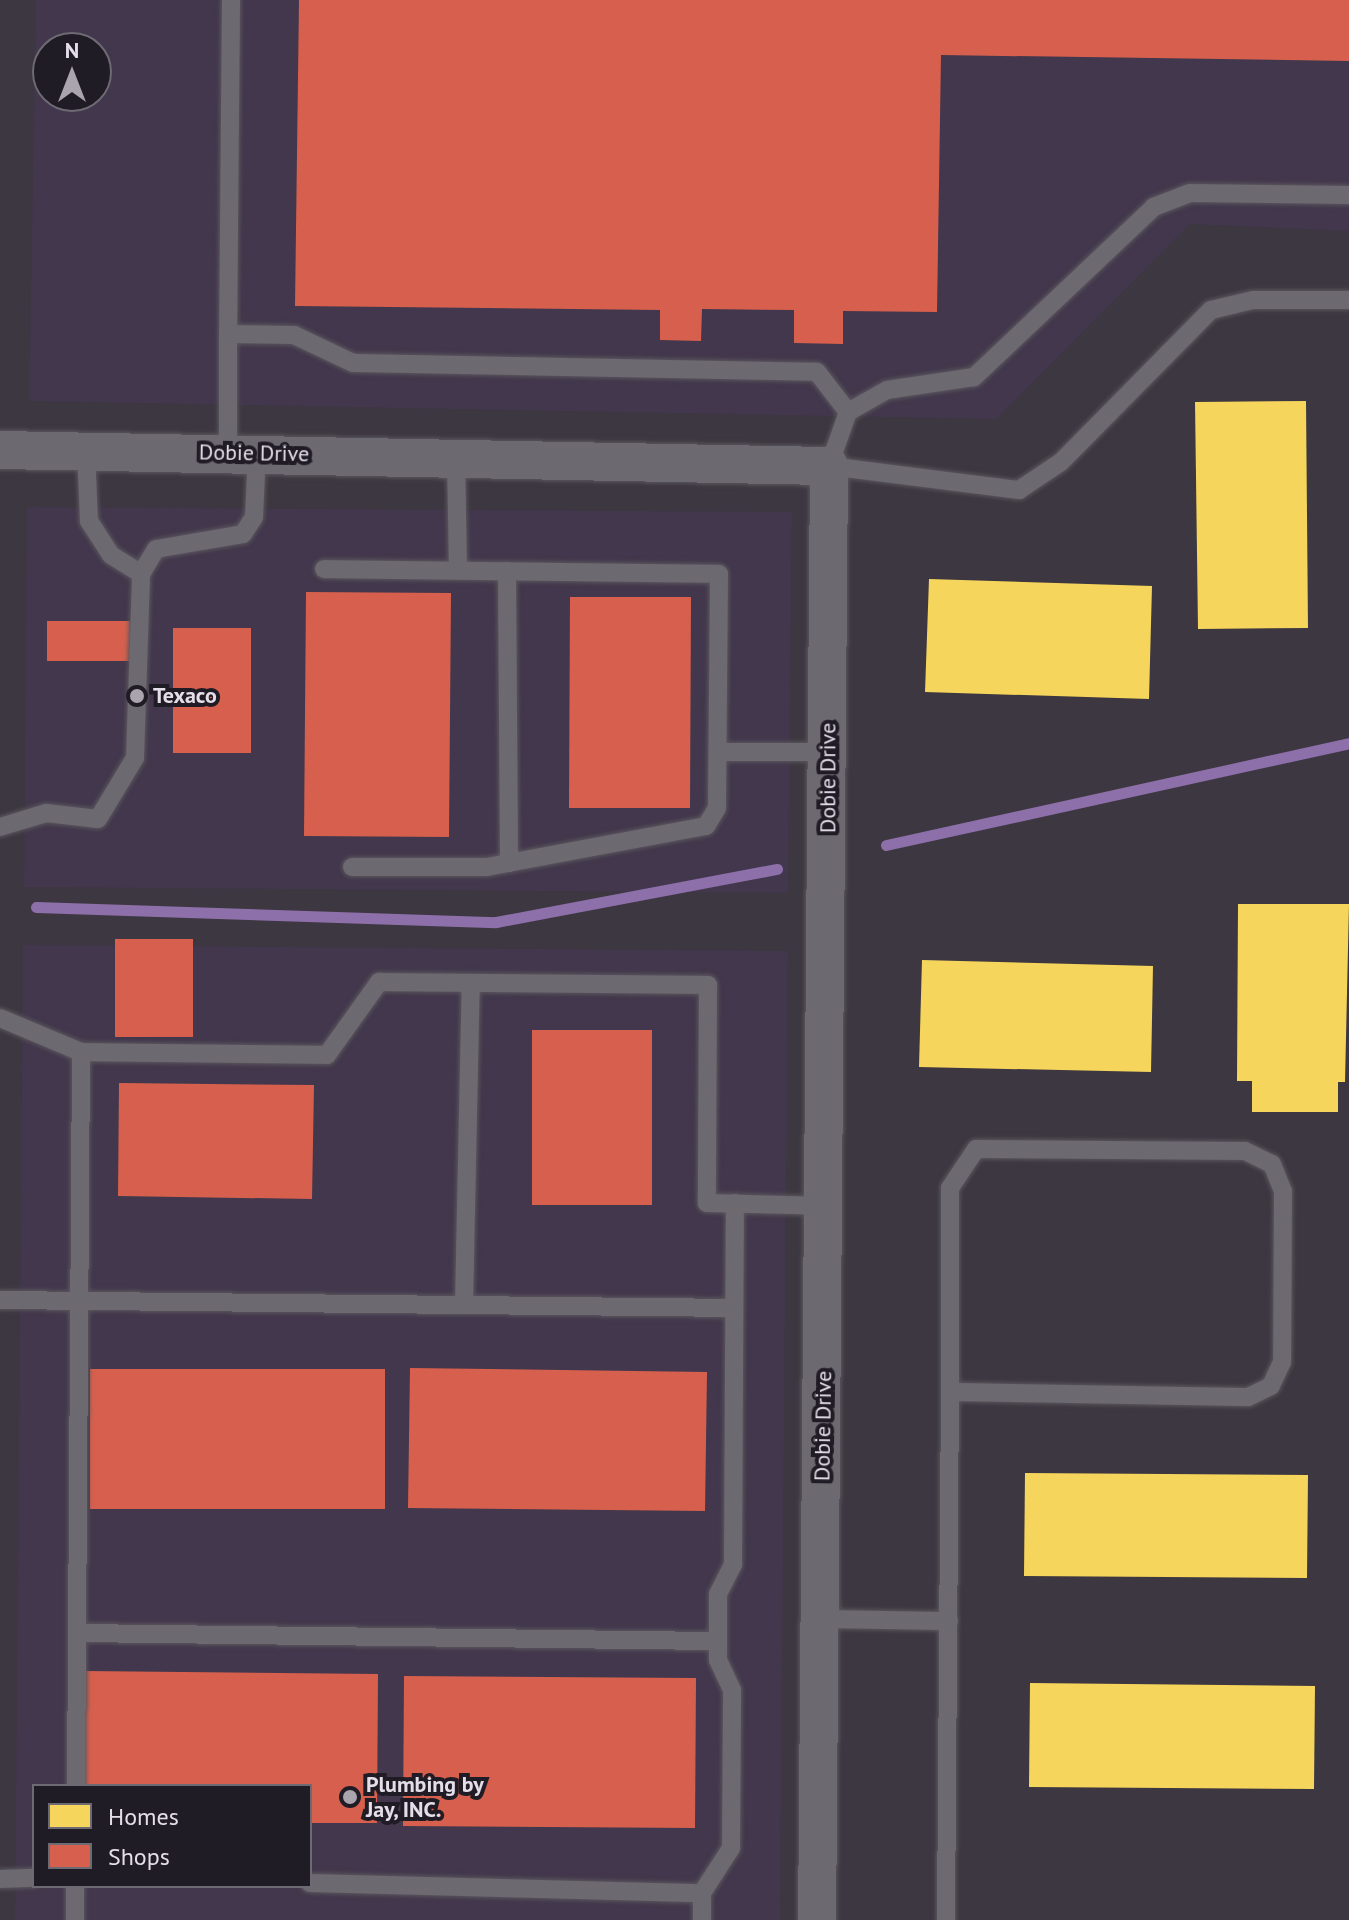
<!DOCTYPE html>
<html>
<head>
<meta charset="utf-8">
<style>
	body { margin:0 }
	#map { position:relative; width:1349px; height:1920px; overflow:hidden; background:#3c3740; font-family:"PT Sans",sans-serif }
	div>[style] { position:absolute }
	.built>* { inset:0; background:#42374c }
	.homes>* { inset:0; background:#f6d55c }
	.shops>* { inset:0; background:#d6604d }
	.stream>* { height:11px; margin:-5.5px; padding:0 5.5px; transform-origin:5.5px; border-radius:5.5px; background:#8d6fa9 }
	.roads { filter:drop-shadow(0 0 2px #5a555d) drop-shadow(0 0 2px #5a555d) }
	.service>* { height:18px; margin:-9px; padding:0 9px; transform-origin:9px; border-radius:9px; background:#6c6970 }
	.minor>* { height:38px; margin:-19px; padding:0 19px; transform-origin:19px; border-radius:19px; background:#6c6970 }
	.dots>* { width:22px; height:22px; translate:-50% -50%; box-sizing:border-box; border:4px solid #201c25; border-radius:50% }
	span { translate:-50% -50%; white-space:nowrap; text-align:center; line-height:1.15; -webkit-text-stroke:8px #201c25; paint-order:stroke }
	.street-label { font-size:22px; color:#e4dee9 }
	.poi-label { font-size:22px; color:#e4dee9; font-weight:700 }
	.left { translate:0 -50%; text-align:left }
	.legend { position:absolute; left:32px; top:1784px; width:280px; height:104px; box-sizing:border-box; background:#201c25; border:2px solid #6e6a73; margin:0; padding:10px 14px; list-style:none; font-size:24px; color:#e4dee9 }
	.legend li { display:flex; align-items:center; gap:16px; height:40px }
	.legend b { width:40px; border:2px solid #6e6a73 }
	.north { position:absolute; left:32px; top:32px; width:80px; height:80px; box-sizing:border-box; background:#201c25; border:2px solid #6e6a73; border-radius:50%; rotate:0deg; font-size:22px; font-weight:700; line-height:32px; text-align:center; color:#e4dee9 }
	.north::after { content:''; display:block; margin:auto; width:28px; height:36px; background:#a9a4ae; clip-path:polygon(50% 0,100% 100%,50% 72%,0 100%) }
</style>
</head>
<body>
<div id="map">
	<div class="built">
		<i style="clip-path:polygon(evenodd,36px 0,1349px 0,1349px 231px,1190px 224px,996px 419px,29px 401px,36px 0,48px 48px,96px 48px,96px 96px,48px 96px,48px 48px)"></i>
		<i style="clip-path:polygon(27px 507px,792px 512px,788px 893px,24px 887px)"></i>
		<i style="clip-path:polygon(evenodd,23px 945px,788px 951px,780px 1920px,15px 1920px,23px 945px,34px 1786px,310px 1786px,310px 1886px,34px 1886px,34px 1786px)"></i>
	</div>
	<div class="homes">
		<i style="clip-path:polygon(1306px 401px,1308px 628px,1198px 629px,1195px 402px)"></i>
		<i style="clip-path:polygon(929px 579px,1152px 586px,1149px 699px,925px 692px)"></i>
		<i style="clip-path:polygon(1238px 904px,1349px 904px,1345px 1082px,1338px 1082px,1338px 1112px,1252px 1112px,1252px 1081px,1237px 1081px)"></i>
		<i style="clip-path:polygon(922px 960px,1153px 966px,1151px 1072px,919px 1067px)"></i>
		<i style="clip-path:polygon(1025px 1473px,1308px 1475px,1307px 1578px,1024px 1576px)"></i>
		<i style="clip-path:polygon(1030px 1683px,1315px 1686px,1314px 1789px,1029px 1787px)"></i>
	</div>
	<div class="shops">
		<i style="clip-path:polygon(299px 0,1349px 0,1349px 61px,941px 55px,937px 312px,843px 311px,843px 344px,794px 343px,794px 310px,702px 309px,701px 341px,660px 340px,660px 310px,295px 306px)"></i>
		<i style="clip-path:polygon(306px 592px,451px 593px,449px 837px,304px 836px)"></i>
		<i style="clip-path:polygon(570px 597px,691px 597px,690px 808px,569px 808px)"></i>
		<i style="clip-path:polygon(47px 621px,130px 621px,130px 661px,47px 661px)"></i>
		<i style="clip-path:polygon(173px 628px,251px 628px,251px 753px,173px 753px)"></i>
		<i style="clip-path:polygon(115px 939px,193px 939px,193px 1037px,115px 1037px)"></i>
		<i style="clip-path:polygon(532px 1030px,652px 1030px,652px 1205px,532px 1205px)"></i>
		<i style="clip-path:polygon(119px 1083px,314px 1085px,312px 1199px,118px 1196px)"></i>
		<i style="clip-path:polygon(410px 1368px,707px 1372px,705px 1511px,408px 1508px)"></i>
		<i style="clip-path:polygon(90px 1369px,385px 1369px,385px 1509px,90px 1509px)"></i>
		<i style="clip-path:polygon(84px 1671px,378px 1674px,377px 1823px,310px 1823px,310px 1786px,83px 1786px)"></i>
		<i style="clip-path:polygon(404px 1676px,696px 1678px,695px 1828px,403px 1826px)"></i>
	</div>
	<div class="stream">
		<i style="left:886px;top:845px;width:474px;rotate:-12.4deg"></i>
		<i style="left:36px;top:907px;width:460px;rotate:1.9deg"></i>
		<i style="left:496px;top:922px;width:286px;rotate:-10.7deg"></i>
	</div>
	<div class="roads">
		<div class="service">
			<i style="left:231px;top:0;width:334px;rotate:90.5deg"></i>
			<i style="left:228px;top:334px;width:66px;rotate:0.9deg"></i>
			<i style="left:294px;top:335px;width:65px;rotate:25.4deg"></i>
			<i style="left:353px;top:363px;width:464px;rotate:1.1deg"></i>
			<i style="left:817px;top:372px;width:51px;rotate:52.2deg"></i>
			<i style="left:1349px;top:195px;width:159px;rotate:-179.3deg"></i>
			<i style="left:1190px;top:193px;width:39px;rotate:159deg"></i>
			<i style="left:1154px;top:207px;width:248px;rotate:136.6deg"></i>
			<i style="left:974px;top:377px;width:88px;rotate:171.5deg"></i>
			<i style="left:887px;top:390px;width:45px;rotate:150.6deg"></i>
			<i style="left:848px;top:412px;width:57px;rotate:109.4deg"></i>
			<i style="left:829px;top:466px;width:192px;rotate:7.2deg"></i>
			<i style="left:1019px;top:490px;width:50px;rotate:-33.7deg"></i>
			<i style="left:1061px;top:462px;width:214px;rotate:-45.4deg"></i>
			<i style="left:1211px;top:310px;width:43px;rotate:-13.4deg"></i>
			<i style="left:1253px;top:300px;width:96px"></i>
			<i style="left:86px;top:450px;width:71px;rotate:87.6deg"></i>
			<i style="left:89px;top:521px;width:40px;rotate:57.1deg"></i>
			<i style="left:111px;top:555px;width:36px;rotate:32deg"></i>
			<i style="left:228px;top:452px;width:118px;rotate:-90deg"></i>
			<i style="left:456px;top:457px;width:113px;rotate:89deg"></i>
			<i style="left:324px;top:569px;width:395px;rotate:0.7deg"></i>
			<i style="left:719px;top:574px;width:234px;rotate:90.5deg"></i>
			<i style="left:717px;top:808px;width:21px;rotate:121deg"></i>
			<i style="left:706px;top:826px;width:223px;rotate:169.4deg"></i>
			<i style="left:487px;top:867px;width:135px;rotate:180deg"></i>
			<i style="left:507px;top:571px;width:292px;rotate:89.6deg"></i>
			<i style="left:718px;top:752px;width:110px"></i>
			<i style="left:0;top:827px;width:48px;rotate:-16.9deg"></i>
			<i style="left:46px;top:813px;width:52px;rotate:6.6deg"></i>
			<i style="left:98px;top:819px;width:71px;rotate:-58.8deg"></i>
			<i style="left:135px;top:758px;width:184px;rotate:-88.1deg"></i>
			<i style="left:141px;top:574px;width:29px;rotate:-59deg"></i>
			<i style="left:156px;top:549px;width:88px;rotate:-9.8deg"></i>
			<i style="left:243px;top:534px;width:20px;rotate:-57deg"></i>
			<i style="left:254px;top:517px;width:65px;rotate:-87.4deg"></i>
			<i style="left:0;top:1018px;width:88px;rotate:22.8deg"></i>
			<i style="left:976px;top:1149px;width:269px;rotate:0.4deg"></i>
			<i style="left:1245px;top:1151px;width:30px;rotate:26deg"></i>
			<i style="left:1272px;top:1164px;width:29px;rotate:68deg"></i>
			<i style="left:1283px;top:1191px;width:171px;rotate:90.3deg"></i>
			<i style="left:1282px;top:1362px;width:26px;rotate:115deg"></i>
			<i style="left:1271px;top:1386px;width:25px;rotate:154deg"></i>
			<i style="left:1248px;top:1397px;width:298px;rotate:-179deg"></i>
			<i style="left:950px;top:1392px;width:204px;rotate:-90deg"></i>
			<i style="left:950px;top:1188px;width:47px;rotate:-56.3deg"></i>
			<i style="left:0;top:1300px;width:734px;rotate:0.62deg"></i>
			<i style="left:464px;top:1305px;width:322px;rotate:-88.8deg"></i>
			<i style="left:820px;top:1619px;width:129px;rotate:0.9deg"></i>
			<i style="left:77px;top:1633px;width:641px;rotate:0.72deg"></i>
			<i style="left:76px;top:1786px;width:734px;rotate:-89.61deg"></i>
			<i style="left:81px;top:1052px;width:246px;rotate:0.7deg"></i>
			<i style="left:327px;top:1055px;width:90px;rotate:-54.5deg"></i>
			<i style="left:379px;top:982px;width:329px;rotate:0.5deg"></i>
			<i style="left:708px;top:985px;width:218px;rotate:90.3deg"></i>
			<i style="left:707px;top:1203px;width:119px;rotate:1.4deg"></i>
			<i style="left:0;top:1879px;width:34px;rotate:-2deg"></i>
			<i style="left:310px;top:1883px;width:392px;rotate:1.5deg"></i>
			<i style="left:75px;top:1920px;width:34px;rotate:-90deg"></i>
			<i style="left:702px;top:1920px;width:27px;rotate:-90deg"></i>
			<i style="left:702px;top:1893px;width:54px;rotate:-57.2deg"></i>
			<i style="left:731px;top:1848px;width:158px;rotate:-89.6deg"></i>
			<i style="left:732px;top:1690px;width:33px;rotate:-115deg"></i>
			<i style="left:718px;top:1660px;width:66px;rotate:-90deg"></i>
			<i style="left:718px;top:1594px;width:34px;rotate:-63deg"></i>
			<i style="left:733px;top:1564px;width:361px;rotate:-89.7deg"></i>
			<i style="left:946px;top:1920px;width:528px;rotate:-89.57deg"></i>
		</div>
		<div class="minor">
			<i style="left:0;top:450px;width:829px;rotate:1.11deg"></i>
			<i style="left:829px;top:466px;width:1454px;rotate:90.47deg"></i>
		</div>
	</div>
	<div class="dots">
		<i style="left:137px;top:696px;background:#a9a4ae"></i>
		<i style="left:350px;top:1797px;background:#a9a4ae"></i>
	</div>
	<div class="street-label">
		<span style="left:254px;top:453px;rotate:1deg">Dobie Drive</span>
		<span style="left:828px;top:778px;rotate:-90deg">Dobie Drive</span>
		<span style="left:823px;top:1426px;rotate:-89deg">Dobie Drive</span>
	</div>
	<div class="poi-label">
		<span class="left" style="left:153px;top:696px">Texaco</span>
		<span class="left" style="left:366px;top:1797px">Plumbing by<br>Jay, INC.</span>
	</div>
	<ul class="legend">
	<li><b style="height:22px;background:#f6d55c"></b>Homes</li>
	<li><b style="height:22px;background:#d6604d"></b>Shops</li>
	</ul>
	<div class="north">N</div>
</div>
</body>
</html>
